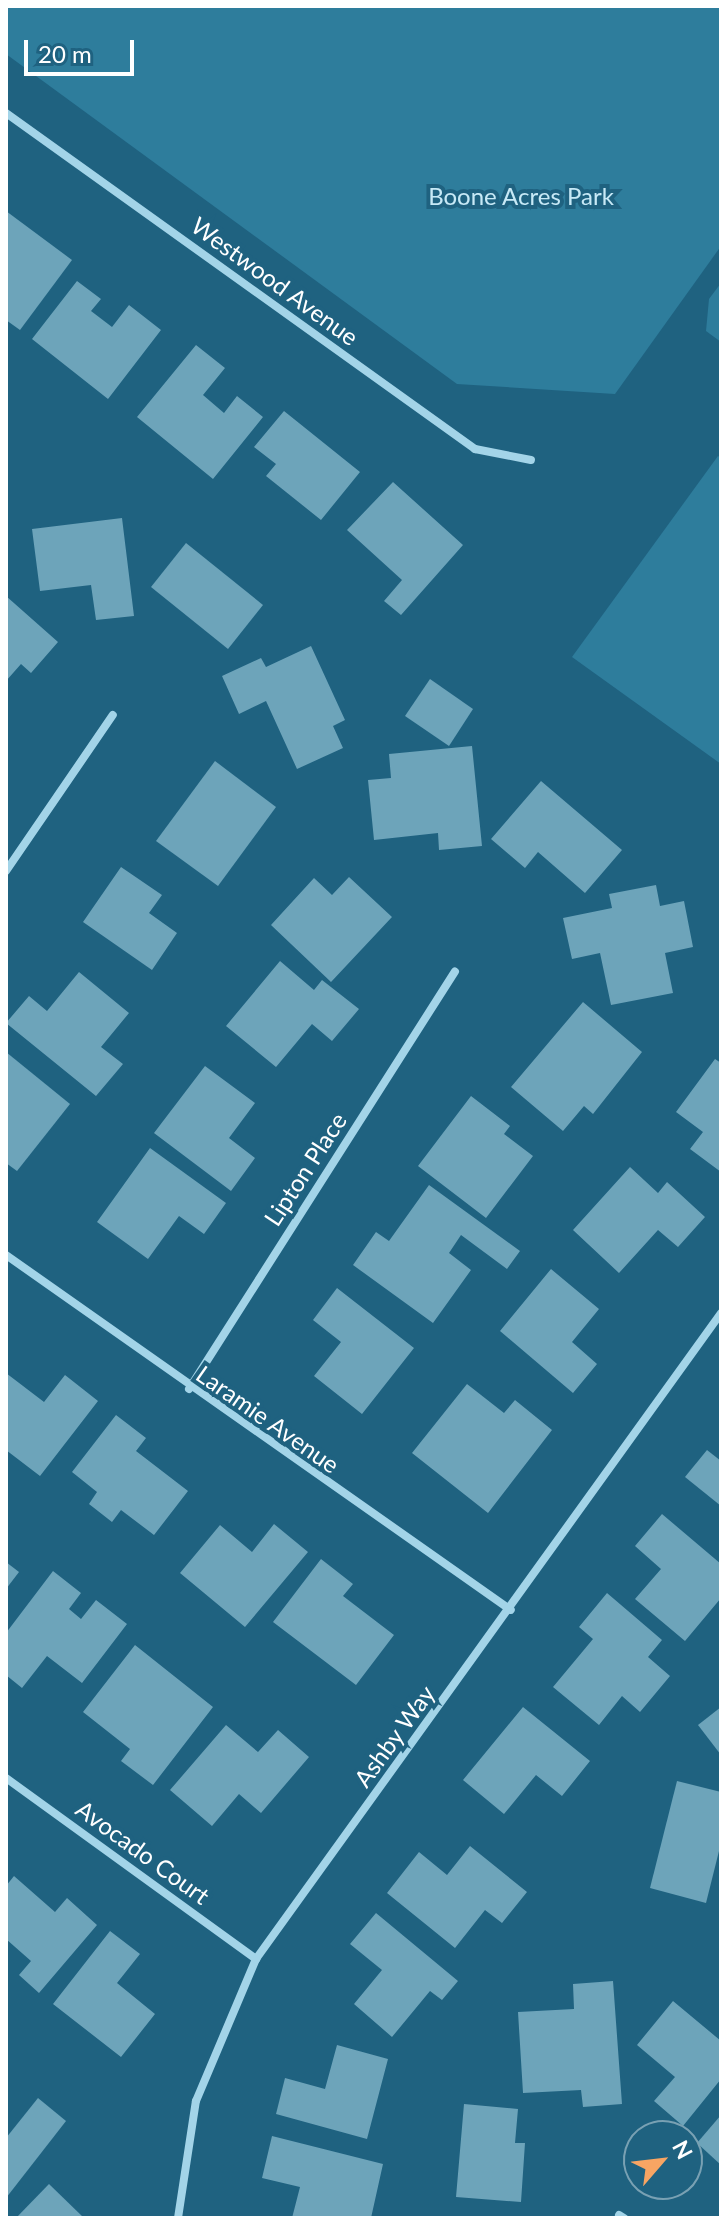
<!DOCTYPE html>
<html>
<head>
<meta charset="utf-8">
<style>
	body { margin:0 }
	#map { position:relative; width:727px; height:2224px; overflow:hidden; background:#1f6280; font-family:Lato,sans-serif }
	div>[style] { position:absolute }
	.green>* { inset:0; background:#2e7d9c }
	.building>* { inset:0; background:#6da4ba }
	.street>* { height:8px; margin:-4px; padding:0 4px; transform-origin:4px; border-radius:4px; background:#a3d4e8 }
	span { translate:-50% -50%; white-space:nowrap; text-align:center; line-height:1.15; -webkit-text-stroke:8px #1f6280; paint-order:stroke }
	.park-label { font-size:24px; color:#c7e9f6 }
	.street-label { font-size:24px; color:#fff }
	.frame { position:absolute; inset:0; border:8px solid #fff; pointer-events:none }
	.north { position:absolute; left:623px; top:2120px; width:80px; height:80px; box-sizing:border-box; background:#1f6280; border:2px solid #79a1b3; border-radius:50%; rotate:62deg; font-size:22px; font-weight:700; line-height:32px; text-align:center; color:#fff }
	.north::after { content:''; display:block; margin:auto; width:28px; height:36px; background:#f7a563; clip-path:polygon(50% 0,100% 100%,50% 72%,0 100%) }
	.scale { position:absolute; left:24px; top:40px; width:110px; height:36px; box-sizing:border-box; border:4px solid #fff; border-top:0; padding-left:10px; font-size:24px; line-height:28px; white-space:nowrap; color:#fff; -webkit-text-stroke:6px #1f6280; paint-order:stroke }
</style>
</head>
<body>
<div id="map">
	<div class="green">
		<i style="clip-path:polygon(6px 6px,721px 6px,721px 246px,615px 394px,457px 384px,6px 54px)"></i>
		<i style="clip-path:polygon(721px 283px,721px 342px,706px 331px,709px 299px)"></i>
		<i style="clip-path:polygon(718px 456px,721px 458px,721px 764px,572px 657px)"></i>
	</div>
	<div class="building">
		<i style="clip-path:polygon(6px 211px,72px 260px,20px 330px,6px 320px)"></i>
		<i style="clip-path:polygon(77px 281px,101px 299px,91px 311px,112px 327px,129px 305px,161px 330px,108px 399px,32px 339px)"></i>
		<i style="clip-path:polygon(196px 345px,225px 368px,203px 395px,224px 413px,237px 396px,263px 417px,213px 479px,137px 417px)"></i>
		<i style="clip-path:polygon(284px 411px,360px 472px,321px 520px,266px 476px,276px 464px,254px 447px)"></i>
		<i style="clip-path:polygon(393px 482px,463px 545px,401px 615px,384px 601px,402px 580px,347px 530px)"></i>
		<i style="clip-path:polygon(122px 518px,134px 616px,96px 620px,91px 585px,40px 591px,32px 529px)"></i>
		<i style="clip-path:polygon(186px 543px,263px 605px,228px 649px,151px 587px)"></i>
		<i style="clip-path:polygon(6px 596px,58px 642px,31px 673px,21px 664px,6px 681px)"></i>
		<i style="clip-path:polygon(311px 646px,345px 720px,333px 726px,343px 748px,297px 769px,266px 701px,239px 714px,222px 676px,261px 658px,266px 667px)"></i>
		<i style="clip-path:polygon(430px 679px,473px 709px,449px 746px,405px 716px)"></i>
		<i style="clip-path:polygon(472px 746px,482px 846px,439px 850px,438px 833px,374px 840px,368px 780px,391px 778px,389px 754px)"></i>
		<i style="clip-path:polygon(215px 761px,276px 807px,218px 886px,156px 841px)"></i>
		<i style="clip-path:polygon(541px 781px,622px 850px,585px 893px,538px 852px,525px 868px,491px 839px)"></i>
		<i style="clip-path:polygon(121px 867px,162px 895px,149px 913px,177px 933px,152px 970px,83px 922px)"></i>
		<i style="clip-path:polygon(349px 877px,392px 917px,331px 982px,271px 925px,314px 878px,332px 895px)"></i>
		<i style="clip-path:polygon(656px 885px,660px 906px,684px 901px,693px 947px,665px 953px,673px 993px,611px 1005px,600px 953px,572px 959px,563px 918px,612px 908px,609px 894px)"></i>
		<i style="clip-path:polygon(280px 961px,314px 990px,322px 980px,359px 1009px,332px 1041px,312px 1024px,276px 1067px,226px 1026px)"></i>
		<i style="clip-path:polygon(79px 972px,129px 1013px,101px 1047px,123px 1064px,96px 1096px,6px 1023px,29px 996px,47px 1011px)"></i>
		<i style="clip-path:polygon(583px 1002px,642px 1052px,593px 1114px,584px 1106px,563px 1131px,511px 1087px)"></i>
		<i style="clip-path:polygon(6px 1052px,70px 1104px,17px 1171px,6px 1163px)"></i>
		<i style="clip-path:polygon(715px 1059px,721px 1063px,721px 1172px,690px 1149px,703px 1132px,676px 1112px)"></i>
		<i style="clip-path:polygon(205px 1066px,255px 1103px,229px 1138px,255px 1158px,231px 1191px,154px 1133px)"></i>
		<i style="clip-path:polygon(471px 1096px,510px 1126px,504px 1134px,533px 1156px,486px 1218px,418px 1166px)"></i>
		<i style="clip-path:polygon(150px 1148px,226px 1203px,204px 1234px,179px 1216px,148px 1259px,97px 1222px)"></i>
		<i style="clip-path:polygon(630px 1167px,658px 1193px,667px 1182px,705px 1217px,678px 1247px,658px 1230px,619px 1273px,573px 1230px)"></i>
		<i style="clip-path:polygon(429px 1185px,520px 1251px,507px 1269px,461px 1235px,449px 1253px,471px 1270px,433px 1323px,353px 1265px,376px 1232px,389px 1241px)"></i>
		<i style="clip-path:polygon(551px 1269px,599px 1309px,572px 1342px,597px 1364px,573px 1393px,500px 1331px)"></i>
		<i style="clip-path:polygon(337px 1288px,414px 1348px,362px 1414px,314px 1376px,341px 1342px,313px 1320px)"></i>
		<i style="clip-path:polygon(6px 1373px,44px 1402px,65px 1375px,98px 1401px,40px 1476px,6px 1450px)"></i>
		<i style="clip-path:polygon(467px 1384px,504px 1413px,515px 1400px,552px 1430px,488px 1513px,412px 1453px)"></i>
		<i style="clip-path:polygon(116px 1415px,146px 1438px,136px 1451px,188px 1491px,154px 1535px,121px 1510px,112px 1522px,89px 1504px,97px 1492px,72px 1472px)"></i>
		<i style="clip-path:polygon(707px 1450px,721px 1461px,721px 1506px,685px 1477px)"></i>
		<i style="clip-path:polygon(662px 1514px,721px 1564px,721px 1598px,685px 1641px,635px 1599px,661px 1569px,635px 1546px)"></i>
		<i style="clip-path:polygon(274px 1524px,308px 1552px,245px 1627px,180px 1573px,220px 1525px,252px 1552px)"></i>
		<i style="clip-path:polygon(321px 1559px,353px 1584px,343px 1596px,394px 1635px,356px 1685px,273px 1622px)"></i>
		<i style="clip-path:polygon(6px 1562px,19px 1572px,6px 1589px)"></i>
		<i style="clip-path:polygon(53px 1571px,81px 1593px,69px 1609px,81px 1619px,96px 1600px,127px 1624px,82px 1683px,47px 1656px,22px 1688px,6px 1675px,6px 1633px)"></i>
		<i style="clip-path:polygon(607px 1593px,662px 1640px,648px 1657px,670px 1676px,640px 1712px,622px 1696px,599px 1725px,553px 1687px,593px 1639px,579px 1627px)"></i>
		<i style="clip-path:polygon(135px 1645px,213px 1707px,153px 1785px,121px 1761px,130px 1749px,83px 1712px)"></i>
		<i style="clip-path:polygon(523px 1707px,590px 1761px,562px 1796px,536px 1775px,504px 1814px,463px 1780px)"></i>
		<i style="clip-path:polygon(721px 1707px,721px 1755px,698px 1725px)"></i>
		<i style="clip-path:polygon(226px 1725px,258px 1752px,278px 1730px,309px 1757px,261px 1813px,239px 1794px,212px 1826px,170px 1790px)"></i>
		<i style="clip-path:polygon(677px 1781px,721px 1792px,721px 1843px,706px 1903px,650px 1888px)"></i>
		<i style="clip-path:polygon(470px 1846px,527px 1892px,502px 1923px,485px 1910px,455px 1948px,387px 1893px,419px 1852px,447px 1875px)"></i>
		<i style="clip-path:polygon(14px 1876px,55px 1912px,67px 1898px,97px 1925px,39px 1993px,19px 1975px,31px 1961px,6px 1939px,6px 1886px)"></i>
		<i style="clip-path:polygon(376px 1913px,458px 1981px,442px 2000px,430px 1991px,392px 2037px,354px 2004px,382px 1970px,350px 1944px)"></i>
		<i style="clip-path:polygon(110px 1931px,140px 1954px,117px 1983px,155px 2014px,121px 2057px,53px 2004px)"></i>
		<i style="clip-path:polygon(613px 1981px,622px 2104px,583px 2107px,581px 2090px,523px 2093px,518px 2012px,574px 2009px,573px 1984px)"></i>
		<i style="clip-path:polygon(673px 2001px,721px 2041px,721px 2079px,683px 2126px,654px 2101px,675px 2077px,637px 2045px)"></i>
		<i style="clip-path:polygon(337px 2045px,388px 2059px,367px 2139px,276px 2114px,285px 2078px,325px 2089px)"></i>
		<i style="clip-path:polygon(38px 2098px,66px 2121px,6px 2198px,6px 2138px)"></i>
		<i style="clip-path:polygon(464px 2104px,518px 2109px,515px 2143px,525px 2143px,521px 2202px,456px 2197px)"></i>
		<i style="clip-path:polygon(721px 2115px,721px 2165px,697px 2143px)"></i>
		<i style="clip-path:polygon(272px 2136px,383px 2164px,371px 2218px,292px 2218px,300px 2187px,262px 2178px)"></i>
		<i style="clip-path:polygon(49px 2184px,84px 2218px,16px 2218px)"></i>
	</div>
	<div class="street">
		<i style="left:6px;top:113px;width:577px;rotate:35.62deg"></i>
		<i style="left:475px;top:449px;width:57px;rotate:11.1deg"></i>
		<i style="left:6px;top:871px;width:189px;rotate:-55.6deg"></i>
		<i style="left:6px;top:1255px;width:617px;rotate:35.11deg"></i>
		<i style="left:189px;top:1389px;width:495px;rotate:-57.5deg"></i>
		<i style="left:6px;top:1778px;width:309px;rotate:35.9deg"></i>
		<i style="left:619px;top:2215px;width:6px;rotate:31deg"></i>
		<i style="left:178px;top:2218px;width:118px;rotate:-81.3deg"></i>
		<i style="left:196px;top:2101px;width:154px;rotate:-67.1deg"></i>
		<i style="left:256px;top:1959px;width:796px;rotate:-54.25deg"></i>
	</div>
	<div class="park-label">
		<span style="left:521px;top:196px">Boone Acres Park</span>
	</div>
	<div class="street-label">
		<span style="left:275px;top:281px;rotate:36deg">Westwood Avenue</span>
		<span style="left:305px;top:1169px;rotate:-57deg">Lipton Place</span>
		<span style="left:268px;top:1419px;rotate:35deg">Laramie Avenue</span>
		<span style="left:394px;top:1736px;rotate:-54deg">Ashby Way</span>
		<span style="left:143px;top:1852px;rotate:36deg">Avocado Court</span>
	</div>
	<div class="frame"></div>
	<div class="north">N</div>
	<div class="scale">20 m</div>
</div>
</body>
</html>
